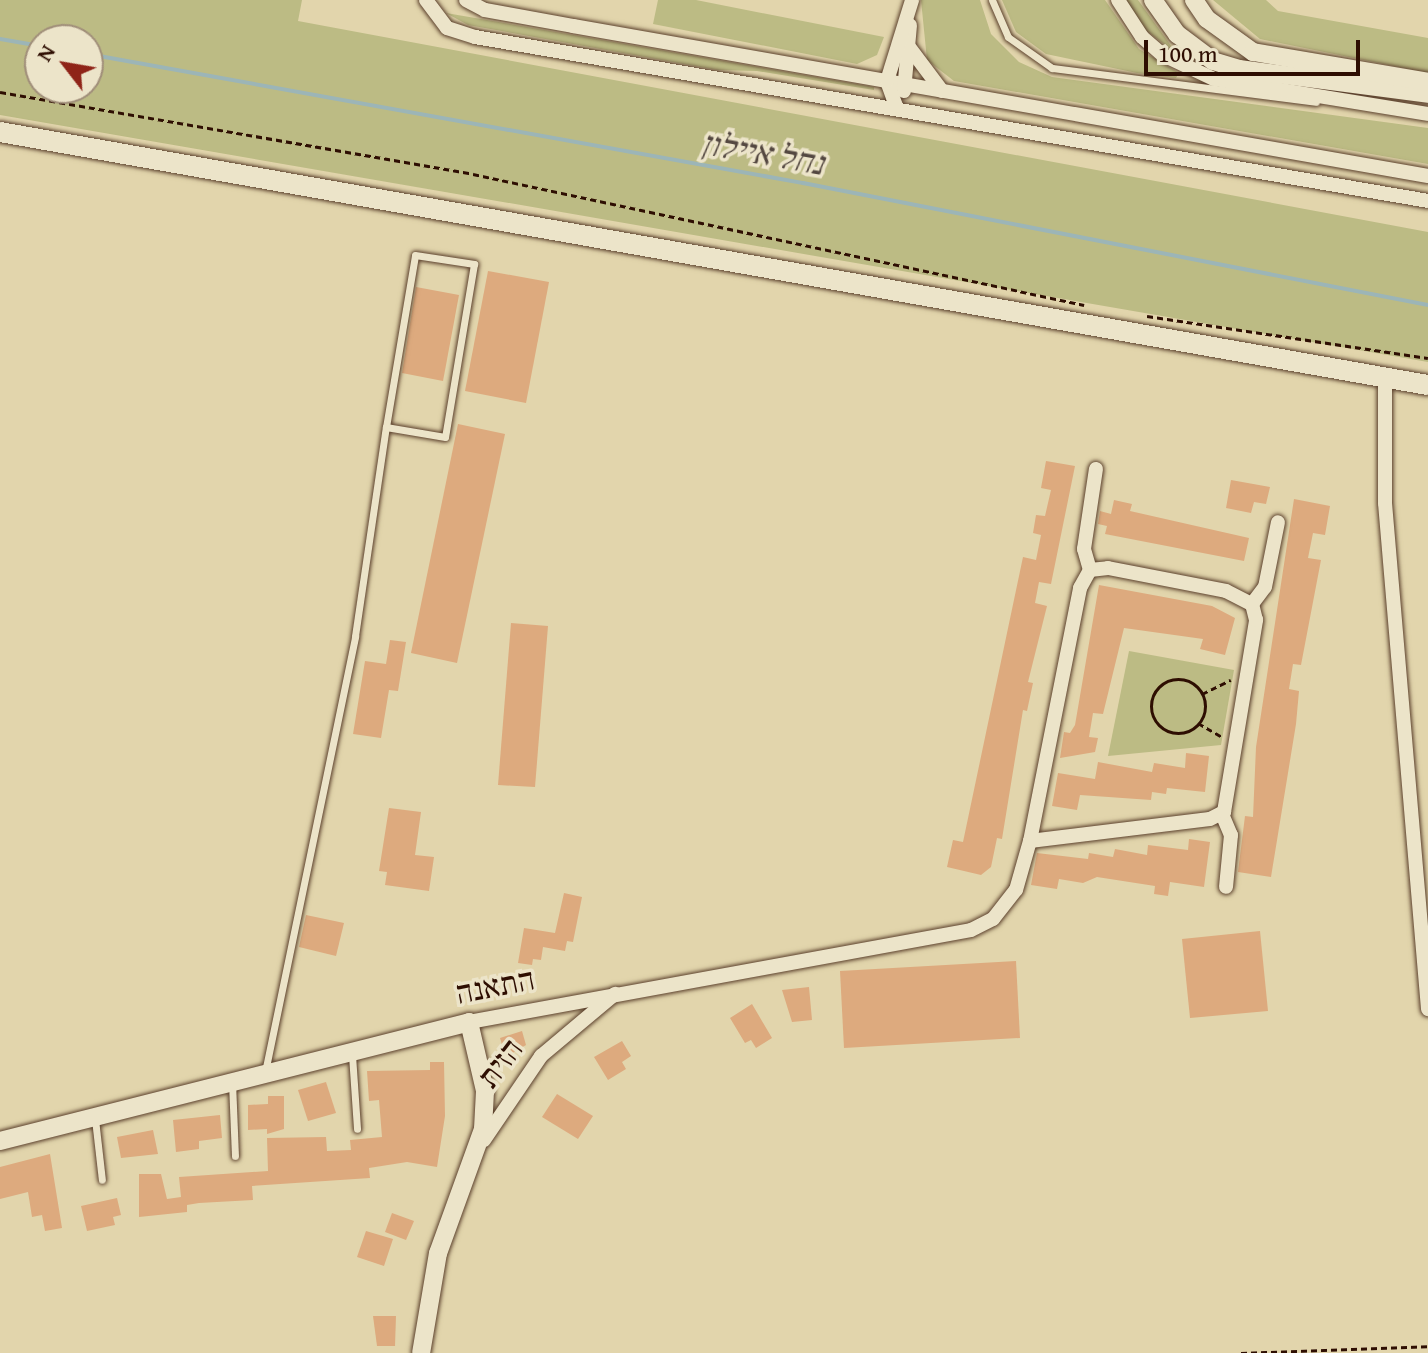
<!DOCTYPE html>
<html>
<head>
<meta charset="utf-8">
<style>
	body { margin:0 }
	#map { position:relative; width:1428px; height:1353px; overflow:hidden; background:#e2d5ac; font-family:"Gentium Book Plus","Frank Ruhl Libre",serif }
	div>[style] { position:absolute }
	.green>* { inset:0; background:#bcbb84 }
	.stream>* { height:4px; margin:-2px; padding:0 2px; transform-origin:2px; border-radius:2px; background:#9cb5b7 }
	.building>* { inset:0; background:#ddaa7e }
	.path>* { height:3px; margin-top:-1.5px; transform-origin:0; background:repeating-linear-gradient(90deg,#2e0e02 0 6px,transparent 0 10px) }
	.path>.ring { margin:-1.5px; padding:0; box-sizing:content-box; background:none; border:3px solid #2e0e02; border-radius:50% }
	.roads { filter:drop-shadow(0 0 2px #5b402c) drop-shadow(0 0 2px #5b402c) }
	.service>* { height:7px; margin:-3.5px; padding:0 3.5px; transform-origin:3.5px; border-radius:3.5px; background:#ece4c9 }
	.minor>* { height:14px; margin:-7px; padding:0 7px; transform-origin:7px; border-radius:7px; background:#ece4c9 }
	.tertiary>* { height:18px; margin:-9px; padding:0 9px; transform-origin:9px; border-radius:9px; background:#ece4c9 }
	.secondary>* { height:20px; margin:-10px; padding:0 10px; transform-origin:10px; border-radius:10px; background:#ece4c9 }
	span { translate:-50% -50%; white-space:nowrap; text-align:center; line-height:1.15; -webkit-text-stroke:7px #ece4c9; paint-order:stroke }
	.street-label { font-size:32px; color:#2e0e02 }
	.water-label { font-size:34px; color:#544841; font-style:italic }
	.north { position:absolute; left:24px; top:24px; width:80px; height:80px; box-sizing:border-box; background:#ece4c9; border:2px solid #a08e79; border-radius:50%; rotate:301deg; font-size:22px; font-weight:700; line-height:32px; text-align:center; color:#2e0e02 }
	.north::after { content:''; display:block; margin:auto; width:28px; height:36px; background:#8f2418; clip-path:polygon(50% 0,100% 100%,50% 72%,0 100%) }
	.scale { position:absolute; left:1144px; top:40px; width:216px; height:36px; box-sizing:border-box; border:4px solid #2e0e02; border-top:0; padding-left:10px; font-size:24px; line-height:28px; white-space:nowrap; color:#2e0e02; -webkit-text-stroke:6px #ece4c9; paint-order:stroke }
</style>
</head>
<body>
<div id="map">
	<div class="green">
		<i style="clip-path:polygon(evenodd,0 0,302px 0,298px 21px,1428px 232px,1428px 362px,0 115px,0 0,40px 40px,88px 40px,88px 88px,40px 88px,40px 40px)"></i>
		<i style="clip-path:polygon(658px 0,696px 0,884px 37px,877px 55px,857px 64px,653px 24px)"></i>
		<i style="clip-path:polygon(921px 0,980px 0,991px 34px,1019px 62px,1052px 77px,1428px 128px,1428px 164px,954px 81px,927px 60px)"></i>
		<i style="clip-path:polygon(1002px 0,1105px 0,1139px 49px,1179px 73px,1176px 78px,1137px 73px,1046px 54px,1016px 32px)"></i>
		<i style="clip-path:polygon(1126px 0,1138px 0,1177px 54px,1143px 28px)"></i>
		<i style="clip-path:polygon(1213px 0,1266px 0,1278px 11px,1428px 38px,1428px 73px,1260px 39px)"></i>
		<i style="clip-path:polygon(446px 13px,874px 87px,874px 90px,757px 71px,717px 70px,468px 25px)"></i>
		<i style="clip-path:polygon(1129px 651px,1234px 670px,1221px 745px,1108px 756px)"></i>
	</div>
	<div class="stream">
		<i style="left:0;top:39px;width:41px;rotate:9.9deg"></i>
		<i style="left:88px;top:54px;width:727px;rotate:10.23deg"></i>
		<i style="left:803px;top:183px;width:637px;rotate:11.05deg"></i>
	</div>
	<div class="building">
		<i style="clip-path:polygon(488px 271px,549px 282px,526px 403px,465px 391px)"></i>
		<i style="clip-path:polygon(416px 287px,459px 295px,443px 381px,402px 373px)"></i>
		<i style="clip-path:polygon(458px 424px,505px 434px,457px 663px,411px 653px)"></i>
		<i style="clip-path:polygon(1046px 461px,1075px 466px,1051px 584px,1039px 582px,1035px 603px,1047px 606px,1028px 682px,1033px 683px,1027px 711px,1023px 710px,1002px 839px,997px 838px,991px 867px,981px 875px,947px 867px,953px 840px,963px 842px,1023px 557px,1036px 560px,1041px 535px,1033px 533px,1036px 515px,1045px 516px,1051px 490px,1041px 488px)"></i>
		<i style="clip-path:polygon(1231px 480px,1270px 487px,1266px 504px,1254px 502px,1251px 513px,1226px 508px)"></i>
		<i style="clip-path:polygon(1294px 499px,1330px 506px,1325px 535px,1313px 533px,1308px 558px,1321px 560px,1301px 665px,1293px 664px,1289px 689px,1299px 691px,1296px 724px,1271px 877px,1238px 872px,1245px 816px,1253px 817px,1256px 747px)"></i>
		<i style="clip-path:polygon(1114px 500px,1132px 504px,1130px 511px,1249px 538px,1244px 561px,1105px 534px,1107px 526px,1098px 524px,1100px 511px,1111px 514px)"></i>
		<i style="clip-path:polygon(1099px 585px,1212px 606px,1235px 618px,1225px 655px,1200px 649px,1203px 639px,1124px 628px,1103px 714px,1093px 713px,1089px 737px,1098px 738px,1095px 752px,1060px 758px,1064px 732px,1070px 733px,1075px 725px)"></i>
		<i style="clip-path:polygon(511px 623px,548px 626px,535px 787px,498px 785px)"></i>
		<i style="clip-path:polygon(390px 640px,406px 642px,398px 691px,389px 690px,381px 738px,353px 734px,365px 661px,386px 664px)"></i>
		<i style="clip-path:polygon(1186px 753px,1209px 756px,1205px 792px,1167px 788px,1166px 794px,1152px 792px,1151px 800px,1080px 795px,1077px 810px,1052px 806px,1058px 773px,1095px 779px,1098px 762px,1152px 772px,1154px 763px,1185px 768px)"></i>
		<i style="clip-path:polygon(389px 808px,421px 812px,415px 855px,434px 857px,429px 891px,385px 885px,387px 872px,379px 871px)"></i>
		<i style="clip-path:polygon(1189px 839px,1210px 842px,1204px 887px,1170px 882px,1168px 896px,1154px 894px,1155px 886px,1097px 877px,1083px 883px,1059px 879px,1057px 889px,1031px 885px,1037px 853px,1088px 859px,1089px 853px,1113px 857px,1115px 849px,1147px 855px,1148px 845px,1188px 850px)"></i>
		<i style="clip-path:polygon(564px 893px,582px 897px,573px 942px,567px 941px,565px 951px,543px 947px,541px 960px,533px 959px,532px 965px,518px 963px,524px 928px,555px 933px)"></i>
		<i style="clip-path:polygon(306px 915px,344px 923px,336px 956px,299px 947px)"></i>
		<i style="clip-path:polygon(1260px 931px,1268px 1011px,1190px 1018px,1182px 939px)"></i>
		<i style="clip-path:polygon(1016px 961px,1020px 1038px,844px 1048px,840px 971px)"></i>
		<i style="clip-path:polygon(809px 987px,812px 1020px,792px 1022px,782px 990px)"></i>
		<i style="clip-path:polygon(752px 1004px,772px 1038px,756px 1048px,751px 1040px,745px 1043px,730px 1018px)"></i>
		<i style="clip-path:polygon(522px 1031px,526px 1045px,506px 1057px,500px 1038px)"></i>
		<i style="clip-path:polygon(622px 1041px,631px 1056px,622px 1062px,626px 1069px,608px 1080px,594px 1057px)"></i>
		<i style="clip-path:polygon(430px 1062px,444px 1062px,445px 1116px,437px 1167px,407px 1162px,369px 1168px,370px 1178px,252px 1186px,253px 1200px,199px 1203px,187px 1205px,187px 1212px,139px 1217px,139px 1174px,161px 1174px,167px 1199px,181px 1197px,179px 1177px,268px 1171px,267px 1138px,326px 1137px,327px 1151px,351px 1150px,350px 1140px,382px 1137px,379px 1100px,369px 1101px,367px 1071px,430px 1070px)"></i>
		<i style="clip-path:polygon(326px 1082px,336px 1113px,308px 1121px,298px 1090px)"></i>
		<i style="clip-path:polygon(557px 1094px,593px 1116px,578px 1139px,542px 1117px)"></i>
		<i style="clip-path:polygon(268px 1096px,284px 1096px,284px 1129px,267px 1134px,267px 1129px,248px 1130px,248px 1105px,268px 1104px)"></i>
		<i style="clip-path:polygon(220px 1115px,222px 1138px,199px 1141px,199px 1149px,176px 1152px,173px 1120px)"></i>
		<i style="clip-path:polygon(153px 1130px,158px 1154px,121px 1158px,117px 1137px)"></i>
		<i style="clip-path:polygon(50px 1154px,62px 1228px,45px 1231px,42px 1215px,32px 1217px,28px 1192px,0 1199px,0 1167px)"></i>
		<i style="clip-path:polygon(117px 1198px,121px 1215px,113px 1217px,115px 1225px,87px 1231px,81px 1206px)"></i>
		<i style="clip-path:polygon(392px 1213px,414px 1221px,406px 1240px,385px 1232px)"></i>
		<i style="clip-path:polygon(366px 1231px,393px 1239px,384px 1266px,357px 1257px)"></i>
		<i style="clip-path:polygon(373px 1316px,396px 1316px,395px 1346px,377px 1346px)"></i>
	</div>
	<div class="path">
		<i style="left:0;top:92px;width:480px;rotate:9.8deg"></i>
		<i style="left:473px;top:174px;width:625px;rotate:12.1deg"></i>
		<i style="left:1147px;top:316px;width:284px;rotate:8.5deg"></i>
		<i class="ring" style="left:1151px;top:679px;width:51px;height:51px"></i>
		<i style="left:1202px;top:694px;width:32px;rotate:-26deg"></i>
		<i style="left:1198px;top:723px;width:28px;rotate:30deg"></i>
		<i style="left:1241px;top:1353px;width:187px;rotate:-2.1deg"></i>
	</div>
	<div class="roads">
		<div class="service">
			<i style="left:992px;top:0;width:40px;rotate:66.6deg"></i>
			<i style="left:1008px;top:37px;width:54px;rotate:35.2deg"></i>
			<i style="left:1052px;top:68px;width:266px;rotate:7.3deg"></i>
			<i style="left:415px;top:255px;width:60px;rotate:8.7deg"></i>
			<i style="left:474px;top:264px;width:175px;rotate:99.5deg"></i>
			<i style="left:445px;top:437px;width:60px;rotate:-170.4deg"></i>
			<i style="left:386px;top:427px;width:174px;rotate:-80.4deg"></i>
			<i style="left:352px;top:1055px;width:74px;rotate:86.1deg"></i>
			<i style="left:265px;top:1072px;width:445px;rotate:-78.3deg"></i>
			<i style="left:355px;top:636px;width:211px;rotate:-81.6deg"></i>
			<i style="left:232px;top:1082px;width:74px;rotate:87.7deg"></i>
			<i style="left:95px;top:1119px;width:61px;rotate:83.5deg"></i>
		</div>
		<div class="minor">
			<i style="left:426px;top:0;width:35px;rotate:53deg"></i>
			<i style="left:447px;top:28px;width:29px;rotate:18deg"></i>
			<i style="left:475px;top:37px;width:967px;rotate:9.76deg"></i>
			<i style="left:466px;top:0;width:21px;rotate:28deg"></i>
			<i style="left:485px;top:10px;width:89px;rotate:10.3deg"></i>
			<i style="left:573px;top:26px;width:868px;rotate:9.95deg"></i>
			<i style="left:1118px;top:0;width:44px;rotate:57deg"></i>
			<i style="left:1142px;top:37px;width:28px;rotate:41deg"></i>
			<i style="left:1163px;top:55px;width:56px;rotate:25.2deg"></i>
			<i style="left:1214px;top:79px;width:217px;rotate:9.3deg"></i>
			<i style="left:909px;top:47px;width:55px;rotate:53.1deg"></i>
			<i style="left:904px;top:91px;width:66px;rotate:-84.8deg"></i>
			<i style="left:896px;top:106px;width:27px;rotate:-110deg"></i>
			<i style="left:887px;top:81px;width:85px;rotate:-72.8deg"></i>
			<i style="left:1385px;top:377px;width:126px;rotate:90deg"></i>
			<i style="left:1385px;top:503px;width:508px;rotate:85.14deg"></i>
			<i style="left:1090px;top:570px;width:18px;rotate:-6deg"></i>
			<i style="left:1108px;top:568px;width:120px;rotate:11deg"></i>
			<i style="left:1226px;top:591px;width:29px;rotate:27deg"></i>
			<i style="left:1222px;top:814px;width:23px;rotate:67deg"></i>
			<i style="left:1231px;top:835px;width:52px;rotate:95.5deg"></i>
			<i style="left:1030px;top:841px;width:181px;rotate:-7deg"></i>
			<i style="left:1210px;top:819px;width:16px;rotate:-27deg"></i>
			<i style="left:1224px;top:812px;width:195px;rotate:-80.5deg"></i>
			<i style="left:1256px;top:620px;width:16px;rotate:-104deg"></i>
			<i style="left:1252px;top:604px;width:21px;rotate:-53deg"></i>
			<i style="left:1265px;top:587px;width:66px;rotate:-78.7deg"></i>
			<i style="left:469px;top:1022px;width:510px;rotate:-10.39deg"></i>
			<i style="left:971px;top:930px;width:25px;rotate:-27deg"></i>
			<i style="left:993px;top:919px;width:37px;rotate:-52deg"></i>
			<i style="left:1016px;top:890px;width:51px;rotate:-74.1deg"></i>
			<i style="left:1030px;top:841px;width:258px;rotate:-78.8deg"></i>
			<i style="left:1080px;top:588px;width:21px;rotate:-61deg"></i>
			<i style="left:1090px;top:570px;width:22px;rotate:-106deg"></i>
			<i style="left:1084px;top:549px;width:81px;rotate:-81.5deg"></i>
			<i style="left:484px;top:1140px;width:102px;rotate:-55.8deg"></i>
			<i style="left:541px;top:1056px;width:97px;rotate:-40deg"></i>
		</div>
		<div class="tertiary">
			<i style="left:1153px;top:0;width:42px;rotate:54.8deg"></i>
			<i style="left:1177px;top:34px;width:45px;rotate:36.9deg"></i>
			<i style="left:1213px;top:61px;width:27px;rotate:17deg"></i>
			<i style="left:1239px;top:69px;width:191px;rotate:7.5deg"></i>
			<i style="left:1194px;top:0;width:23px;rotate:56deg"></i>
			<i style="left:1207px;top:19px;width:57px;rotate:35.7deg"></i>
			<i style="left:1253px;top:52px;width:178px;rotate:9.7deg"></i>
			<i style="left:0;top:1141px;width:484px;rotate:-14.2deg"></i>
			<i style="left:469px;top:1022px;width:71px;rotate:76.9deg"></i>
			<i style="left:485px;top:1091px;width:38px;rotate:93deg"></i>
			<i style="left:483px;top:1129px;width:132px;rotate:109.9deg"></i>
			<i style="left:438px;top:1253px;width:101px;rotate:99.6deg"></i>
		</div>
		<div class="secondary">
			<i style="left:0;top:132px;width:1450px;rotate:10.05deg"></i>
		</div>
	</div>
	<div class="street-label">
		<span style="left:495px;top:986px;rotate:-11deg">התאנה</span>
		<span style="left:500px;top:1063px;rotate:-52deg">הזית</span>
	</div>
	<div class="water-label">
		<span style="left:763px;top:152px;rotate:10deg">נחל איילון</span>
	</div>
	<div class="north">N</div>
	<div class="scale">100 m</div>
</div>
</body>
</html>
